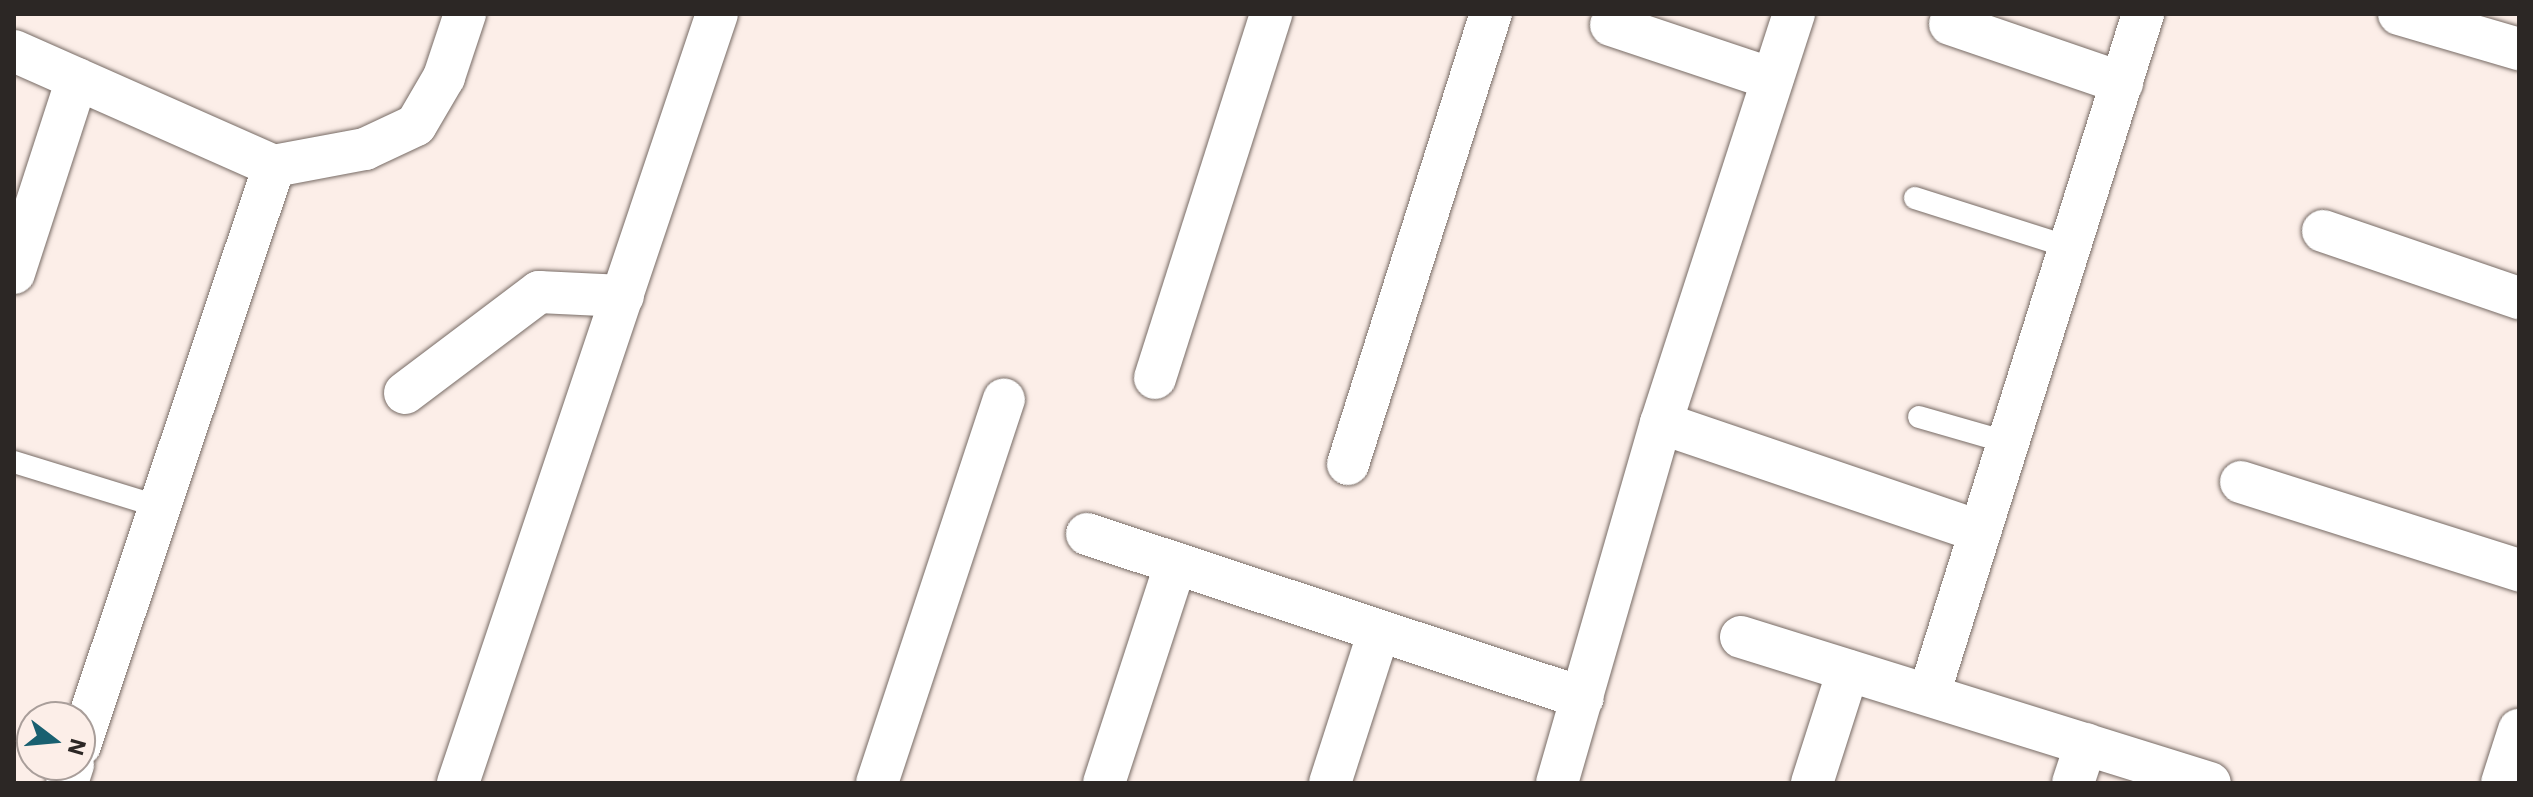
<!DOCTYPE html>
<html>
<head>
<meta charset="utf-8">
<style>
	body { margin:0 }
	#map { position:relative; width:2533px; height:797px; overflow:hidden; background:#fceee8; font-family:"IBM Plex Sans",sans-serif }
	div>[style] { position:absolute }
	.roads { filter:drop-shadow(0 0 2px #776b65) drop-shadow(0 0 2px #776b65) }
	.lane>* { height:22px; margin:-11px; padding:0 11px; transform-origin:11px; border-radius:11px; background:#fff }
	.street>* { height:42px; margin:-21px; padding:0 21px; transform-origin:21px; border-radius:21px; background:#fff }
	span { translate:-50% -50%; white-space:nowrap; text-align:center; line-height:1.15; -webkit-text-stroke:6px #fceee8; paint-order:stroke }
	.frame { position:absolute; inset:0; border:16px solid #2c2725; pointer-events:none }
	.north { position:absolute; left:16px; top:701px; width:80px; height:80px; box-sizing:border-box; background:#fceee8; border:2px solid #a99e9a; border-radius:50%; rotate:106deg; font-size:22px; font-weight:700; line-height:32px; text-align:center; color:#2c2725 }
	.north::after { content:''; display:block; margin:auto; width:28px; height:36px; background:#196070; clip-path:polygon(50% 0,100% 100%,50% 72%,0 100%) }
</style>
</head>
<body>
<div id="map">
	<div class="roads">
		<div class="lane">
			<i style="left:1915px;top:198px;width:162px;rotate:17.7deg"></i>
			<i style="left:1919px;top:417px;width:91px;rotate:16deg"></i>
			<i style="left:14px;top:462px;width:153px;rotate:17.1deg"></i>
		</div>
		<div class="street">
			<i style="left:2399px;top:14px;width:125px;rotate:16.3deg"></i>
			<i style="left:1950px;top:24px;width:182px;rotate:18.9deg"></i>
			<i style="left:1611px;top:25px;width:170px;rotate:18.5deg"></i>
			<i style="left:14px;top:51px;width:284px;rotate:23.9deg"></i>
			<i style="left:274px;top:166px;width:93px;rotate:-10.6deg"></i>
			<i style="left:365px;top:149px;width:56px;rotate:-25.2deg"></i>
			<i style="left:416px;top:125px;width:56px;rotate:-59.7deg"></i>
			<i style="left:444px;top:77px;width:66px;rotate:-71.6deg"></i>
			<i style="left:2323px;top:231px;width:207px;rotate:18.9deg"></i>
			<i style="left:14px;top:273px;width:204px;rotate:-72deg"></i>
			<i style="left:1155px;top:378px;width:382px;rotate:-72.3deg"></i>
			<i style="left:405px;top:393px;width:168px;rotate:-37deg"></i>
			<i style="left:539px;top:292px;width:84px;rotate:2.7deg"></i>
			<i style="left:1661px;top:423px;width:335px;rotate:18.8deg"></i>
			<i style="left:1348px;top:464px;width:472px;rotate:-72.4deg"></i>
			<i style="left:2241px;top:482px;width:292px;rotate:17.6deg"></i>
			<i style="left:1087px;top:534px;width:522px;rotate:18.3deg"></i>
			<i style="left:1741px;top:637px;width:491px;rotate:17.3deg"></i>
			<i style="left:1929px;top:694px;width:713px;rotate:-72.53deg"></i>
			<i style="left:80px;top:745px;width:611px;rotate:-71.48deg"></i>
			<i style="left:67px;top:783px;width:19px;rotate:-72deg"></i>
			<i style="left:458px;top:783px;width:811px;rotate:-71.39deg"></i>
			<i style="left:877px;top:783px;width:404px;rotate:-71.7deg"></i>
			<i style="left:1104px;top:783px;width:231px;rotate:-71.9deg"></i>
			<i style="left:1330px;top:783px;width:157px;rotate:-72.1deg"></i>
			<i style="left:1557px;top:783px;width:375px;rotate:-73.9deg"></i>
			<i style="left:1661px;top:423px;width:430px;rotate:-72deg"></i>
			<i style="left:1812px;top:783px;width:118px;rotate:-72.2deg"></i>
			<i style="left:2073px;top:783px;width:41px;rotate:-71.6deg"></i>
			<i style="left:2502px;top:783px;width:56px;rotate:-72.2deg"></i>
		</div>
	</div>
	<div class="frame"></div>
	<div class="north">N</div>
</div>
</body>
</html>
